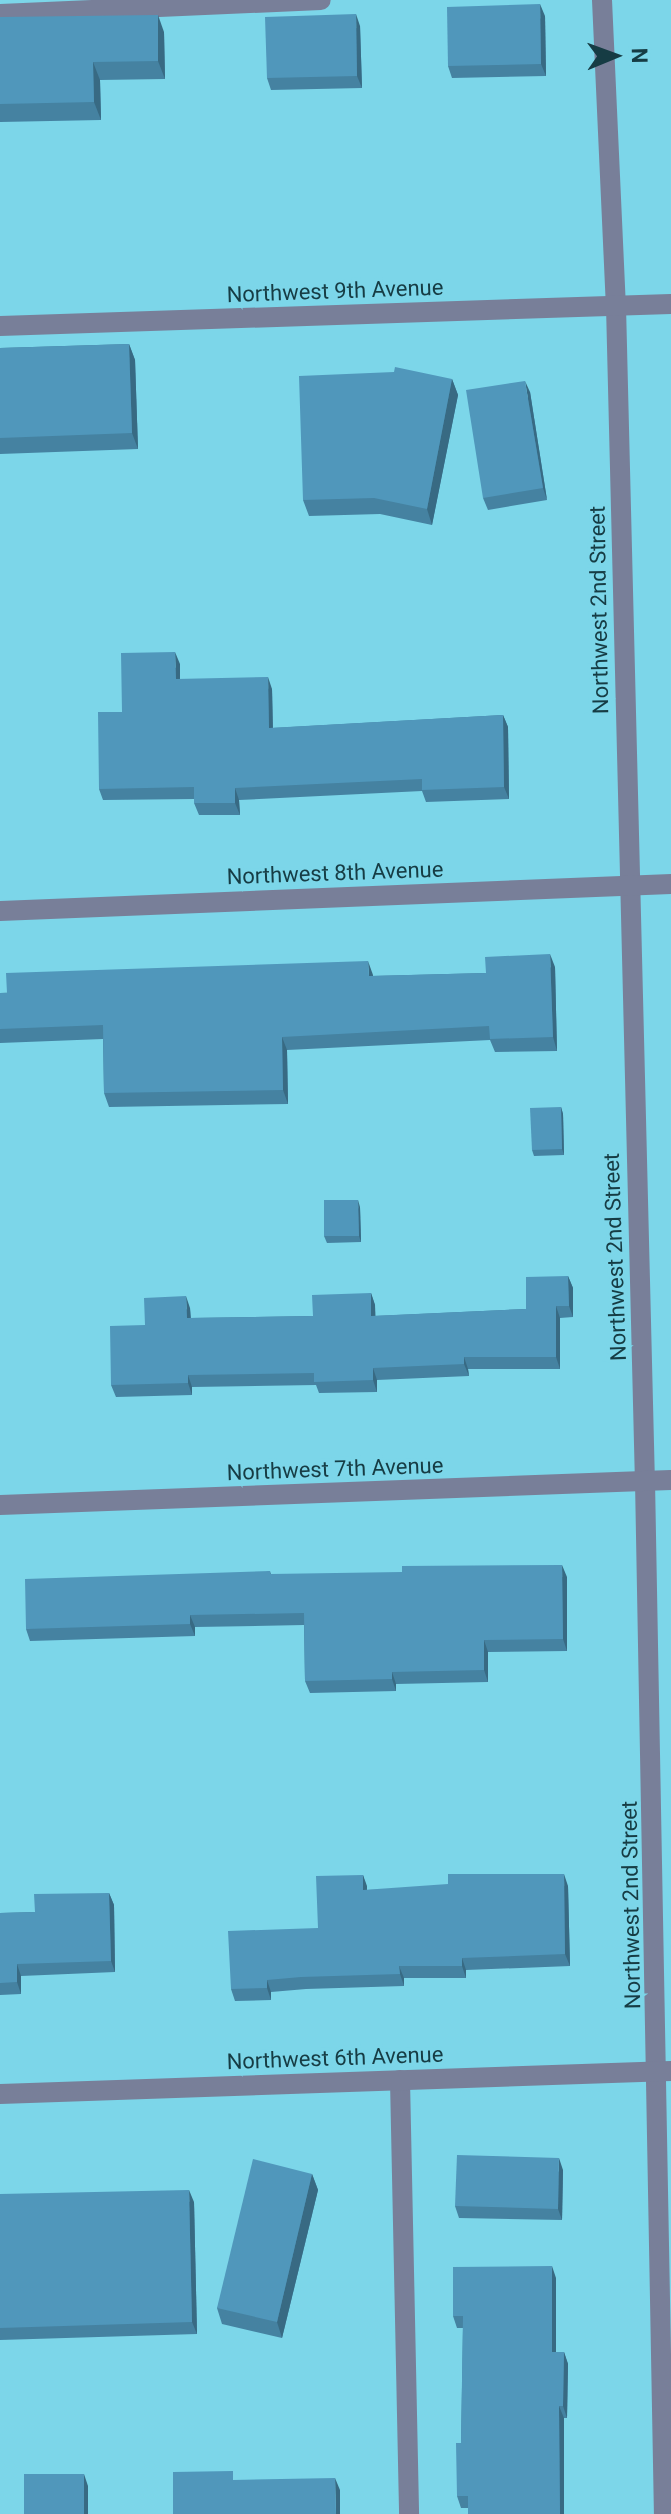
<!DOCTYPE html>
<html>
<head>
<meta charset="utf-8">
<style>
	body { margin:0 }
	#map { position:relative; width:671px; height:2514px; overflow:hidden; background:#7cd6e9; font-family:Roboto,sans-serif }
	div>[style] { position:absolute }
	.minor>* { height:20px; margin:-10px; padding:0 10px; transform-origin:10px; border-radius:10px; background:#787f99 }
	.wall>* { inset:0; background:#4582a1 }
	.shaded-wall>* { inset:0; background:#386a83 }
	.building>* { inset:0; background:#5097bb }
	span { translate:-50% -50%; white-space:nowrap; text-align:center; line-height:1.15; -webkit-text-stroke:7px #7cd6e9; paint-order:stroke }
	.street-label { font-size:22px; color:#163c44 }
	.north { position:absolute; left:575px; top:16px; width:80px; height:80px; -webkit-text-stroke:6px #7cd6e9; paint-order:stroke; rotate:89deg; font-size:22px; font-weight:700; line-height:32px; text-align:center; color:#163c44 }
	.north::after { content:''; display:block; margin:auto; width:28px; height:36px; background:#163c44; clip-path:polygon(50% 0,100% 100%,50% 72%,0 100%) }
</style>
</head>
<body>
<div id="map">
	<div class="minor">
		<i style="left:602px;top:0;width:306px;rotate:87.4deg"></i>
		<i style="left:616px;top:306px;width:1175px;rotate:88.59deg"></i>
		<i style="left:645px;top:1481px;width:1033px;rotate:88.95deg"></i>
		<i style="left:0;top:14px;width:321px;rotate:-2.5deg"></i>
		<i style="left:0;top:326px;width:671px;rotate:-1.88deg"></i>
		<i style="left:0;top:911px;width:672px;rotate:-2.3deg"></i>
		<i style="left:0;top:1505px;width:671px;rotate:-2.13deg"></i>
		<i style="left:400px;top:2080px;width:434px;rotate:88.8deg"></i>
		<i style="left:0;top:2094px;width:671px;rotate:-1.96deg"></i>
	</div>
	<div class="wall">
		<i style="clip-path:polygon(545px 16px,546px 76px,452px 78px,448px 66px)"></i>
		<i style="clip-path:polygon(0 17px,164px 32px,165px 79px,100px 80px,101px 120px,0 122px)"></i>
		<i style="clip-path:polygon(360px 26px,362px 88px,271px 90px,267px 78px)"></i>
		<i style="clip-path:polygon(129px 344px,135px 360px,138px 449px,0 454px,0 348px)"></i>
		<i style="clip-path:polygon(452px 379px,458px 395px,432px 525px,380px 514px,309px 516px,303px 500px)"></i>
		<i style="clip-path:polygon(530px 392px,547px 500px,488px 510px,483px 498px)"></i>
		<i style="clip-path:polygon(180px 664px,180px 679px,272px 689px,273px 728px,503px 715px,508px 727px,509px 799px,426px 802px,422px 791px,239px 800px,240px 815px,199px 815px,194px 803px,194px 799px,103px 800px,99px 789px,122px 712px)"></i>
		<i style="clip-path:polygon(555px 967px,557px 1051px,495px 1052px,490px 1040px,287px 1050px,288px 1104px,109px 1107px,104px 1093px,103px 1039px,0 1043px,0 993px,373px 976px,486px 973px)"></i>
		<i style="clip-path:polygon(561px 1107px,563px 1114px,564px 1155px,534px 1156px,532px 1150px)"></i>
		<i style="clip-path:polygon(360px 1207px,361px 1242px,327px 1243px,324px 1236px)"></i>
		<i style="clip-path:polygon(568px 1276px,573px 1288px,573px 1317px,560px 1318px,560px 1369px,468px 1369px,469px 1376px,377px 1380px,377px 1392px,319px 1393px,316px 1385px,192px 1387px,192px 1395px,116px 1397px,111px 1385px,145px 1325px,190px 1308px,191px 1318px,313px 1316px,371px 1293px,375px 1305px,375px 1316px,526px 1309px)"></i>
		<i style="clip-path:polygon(270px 1571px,271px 1574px,567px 1577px,567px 1651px,488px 1652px,488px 1682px,396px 1684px,396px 1691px,310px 1693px,305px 1681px,304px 1625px,195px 1627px,195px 1636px,30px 1641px,26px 1629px)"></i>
		<i style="clip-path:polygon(363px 1875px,367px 1890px,568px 1886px,570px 1966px,466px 1970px,466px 1978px,404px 1978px,404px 1986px,306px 1989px,271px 1992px,271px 2000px,235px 2001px,231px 1989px,318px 1928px)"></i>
		<i style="clip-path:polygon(109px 1893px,114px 1905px,115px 1972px,21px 1976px,21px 1994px,0 1995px,0 1913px,35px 1912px)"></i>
		<i style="clip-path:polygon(563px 2170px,562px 2220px,459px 2218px,455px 2206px)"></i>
		<i style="clip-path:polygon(312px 2174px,318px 2190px,282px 2338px,222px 2324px,217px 2308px)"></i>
		<i style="clip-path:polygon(0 2194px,194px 2202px,197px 2334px,0 2340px)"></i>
		<i style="clip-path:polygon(556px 2278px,556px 2352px,564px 2352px,568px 2364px,567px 2418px,564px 2418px,564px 2514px,468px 2514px,468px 2508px,461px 2508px,457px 2496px,461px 2443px,463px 2328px,457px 2328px,453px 2316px)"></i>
	</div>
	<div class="shaded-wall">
		<i style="clip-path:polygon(540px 4px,545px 16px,546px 76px,541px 64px)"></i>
		<i style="clip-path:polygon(356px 14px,360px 26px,362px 88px,357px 76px)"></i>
		<i style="clip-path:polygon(158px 15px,164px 32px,165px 79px,158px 61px)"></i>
		<i style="clip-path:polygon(93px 62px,100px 80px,101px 120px,94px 102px)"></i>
		<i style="clip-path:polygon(129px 344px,135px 360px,138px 449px,132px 433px)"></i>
		<i style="clip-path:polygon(452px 379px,458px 395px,432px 525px,427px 509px)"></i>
		<i style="clip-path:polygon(525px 381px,530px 392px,547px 500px,543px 488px)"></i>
		<i style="clip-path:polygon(175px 652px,180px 664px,180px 691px,176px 679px)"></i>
		<i style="clip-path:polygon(268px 677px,272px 689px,273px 740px,269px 728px)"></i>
		<i style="clip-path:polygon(503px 715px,508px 727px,509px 799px,504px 787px)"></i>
		<i style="clip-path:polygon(235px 788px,239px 800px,240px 815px,235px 803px)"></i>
		<i style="clip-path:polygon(550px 954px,555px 967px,557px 1051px,553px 1037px)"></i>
		<i style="clip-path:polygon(368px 961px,373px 975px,374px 990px,369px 976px)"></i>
		<i style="clip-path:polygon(282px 1037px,287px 1050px,288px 1104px,283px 1090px)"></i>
		<i style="clip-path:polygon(561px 1107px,563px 1114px,564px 1155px,562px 1149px)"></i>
		<i style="clip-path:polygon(358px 1200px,360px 1207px,361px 1242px,359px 1236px)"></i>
		<i style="clip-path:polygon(568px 1276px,573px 1288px,573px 1317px,569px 1306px)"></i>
		<i style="clip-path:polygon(371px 1293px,375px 1305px,376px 1328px,371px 1316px)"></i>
		<i style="clip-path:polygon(186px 1296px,190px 1308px,191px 1330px,187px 1318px)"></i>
		<i style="clip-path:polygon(556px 1306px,560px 1318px,560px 1369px,556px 1357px)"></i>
		<i style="clip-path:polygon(464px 1357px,468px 1369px,469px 1376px,464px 1364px)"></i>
		<i style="clip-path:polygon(373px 1368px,377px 1380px,377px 1392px,373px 1380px)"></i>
		<i style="clip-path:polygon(188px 1375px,192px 1387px,192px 1395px,188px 1383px)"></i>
		<i style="clip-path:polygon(562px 1565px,567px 1577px,567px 1651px,563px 1639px)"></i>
		<i style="clip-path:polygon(190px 1615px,195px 1627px,195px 1636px,190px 1624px)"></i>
		<i style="clip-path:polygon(484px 1640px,488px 1652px,488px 1682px,484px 1670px)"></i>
		<i style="clip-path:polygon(392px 1672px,396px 1684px,396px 1691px,392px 1679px)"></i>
		<i style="clip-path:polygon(564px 1874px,568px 1886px,570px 1966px,565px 1954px)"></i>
		<i style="clip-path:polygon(363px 1875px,367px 1886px,367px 1902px,363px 1890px)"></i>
		<i style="clip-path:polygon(109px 1893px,114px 1905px,115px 1972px,111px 1961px)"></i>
		<i style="clip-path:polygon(462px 1958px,466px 1970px,466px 1978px,462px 1966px)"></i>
		<i style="clip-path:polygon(17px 1964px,21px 1976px,21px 1994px,17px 1982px)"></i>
		<i style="clip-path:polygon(399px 1966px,404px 1978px,404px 1986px,400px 1974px)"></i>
		<i style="clip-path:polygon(267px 1980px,271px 1992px,271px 2000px,267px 1988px)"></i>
		<i style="clip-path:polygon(559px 2158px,563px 2170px,562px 2220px,558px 2209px)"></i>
		<i style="clip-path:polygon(312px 2174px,318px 2190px,282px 2338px,277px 2322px)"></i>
		<i style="clip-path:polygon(189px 2190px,194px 2202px,197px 2334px,192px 2322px)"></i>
		<i style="clip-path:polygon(552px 2266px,556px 2278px,556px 2364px,552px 2352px)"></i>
		<i style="clip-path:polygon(564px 2352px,568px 2364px,567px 2418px,563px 2406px)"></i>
		<i style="clip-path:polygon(559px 2406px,564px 2418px,564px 2514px,560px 2514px)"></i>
		<i style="clip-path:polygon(84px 2474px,88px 2486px,88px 2514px,84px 2514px)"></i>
		<i style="clip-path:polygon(335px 2478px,340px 2490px,340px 2514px,336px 2514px)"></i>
	</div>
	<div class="building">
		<i style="clip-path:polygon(540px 4px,541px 64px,448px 66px,447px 7px)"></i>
		<i style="clip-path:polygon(356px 14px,357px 76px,267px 78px,265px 17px)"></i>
		<i style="clip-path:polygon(158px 15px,158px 61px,93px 62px,94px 102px,0 104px,0 17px)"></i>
		<i style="clip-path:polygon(129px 344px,132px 433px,0 438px,0 348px)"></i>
		<i style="clip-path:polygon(395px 367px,452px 379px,427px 509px,374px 498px,303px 500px,299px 376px,394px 372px)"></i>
		<i style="clip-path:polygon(525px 381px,543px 488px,483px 498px,466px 390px)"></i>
		<i style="clip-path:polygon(175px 652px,176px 679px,268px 677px,269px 728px,503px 715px,504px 787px,422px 790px,422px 779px,235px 788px,235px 803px,194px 803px,194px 787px,99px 789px,98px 712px,122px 712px,121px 653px)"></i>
		<i style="clip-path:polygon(550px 954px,553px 1037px,490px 1039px,489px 1026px,282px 1037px,283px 1090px,104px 1093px,103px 1025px,0 1029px,0 993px,7px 993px,6px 973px,368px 961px,369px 976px,486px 973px,485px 957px)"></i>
		<i style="clip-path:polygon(561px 1107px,562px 1149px,532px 1150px,530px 1108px)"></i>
		<i style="clip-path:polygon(324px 1200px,358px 1200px,359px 1236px,324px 1236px)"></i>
		<i style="clip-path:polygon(568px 1276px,569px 1306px,556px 1306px,556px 1357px,464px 1357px,464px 1364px,373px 1368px,373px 1380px,314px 1382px,314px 1373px,188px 1375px,188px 1383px,111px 1385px,110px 1326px,145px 1325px,144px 1298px,186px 1296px,187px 1318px,313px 1316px,312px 1295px,371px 1293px,371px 1316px,526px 1309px,526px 1277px)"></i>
		<i style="clip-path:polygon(562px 1565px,563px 1639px,484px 1640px,484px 1670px,392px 1672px,392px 1679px,305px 1681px,304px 1613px,190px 1615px,190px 1624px,26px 1629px,25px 1579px,270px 1571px,270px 1574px,402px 1572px,402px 1566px)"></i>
		<i style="clip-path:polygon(448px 1874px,564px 1874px,565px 1954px,462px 1958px,462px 1966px,399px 1966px,400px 1974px,301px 1977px,267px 1980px,267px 1988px,231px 1989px,228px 1931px,318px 1928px,316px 1876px,363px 1875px,363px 1890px,448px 1884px)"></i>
		<i style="clip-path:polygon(109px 1893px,111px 1961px,17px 1964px,17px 1982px,0 1983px,0 1913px,35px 1912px,34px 1894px)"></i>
		<i style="clip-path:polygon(457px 2155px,559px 2158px,558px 2209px,455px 2206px)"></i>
		<i style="clip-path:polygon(253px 2159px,312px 2174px,277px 2322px,217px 2308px)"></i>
		<i style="clip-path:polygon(189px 2190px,192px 2322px,0 2328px,0 2194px)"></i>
		<i style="clip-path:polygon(552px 2266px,552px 2352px,564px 2352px,563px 2406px,559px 2406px,560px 2514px,468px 2514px,468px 2496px,457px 2496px,456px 2443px,461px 2443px,463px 2316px,453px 2316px,453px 2267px)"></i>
		<i style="clip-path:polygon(233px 2471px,233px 2480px,335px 2478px,336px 2514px,173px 2514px,173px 2472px)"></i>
		<i style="clip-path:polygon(24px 2474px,84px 2474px,84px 2514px,24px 2514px)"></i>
	</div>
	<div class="street-label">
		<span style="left:335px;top:291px;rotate:-2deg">Northwest 9th Avenue</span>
		<span style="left:599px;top:610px;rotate:-91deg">Northwest 2nd Street</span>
		<span style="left:335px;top:873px;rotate:-2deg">Northwest 8th Avenue</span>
		<span style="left:615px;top:1257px;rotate:-92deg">Northwest 2nd Street</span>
		<span style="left:335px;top:1469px;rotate:-2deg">Northwest 7th Avenue</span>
		<span style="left:631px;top:1905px;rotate:-91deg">Northwest 2nd Street</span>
		<span style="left:335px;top:2058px;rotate:-2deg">Northwest 6th Avenue</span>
	</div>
	<div class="north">N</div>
</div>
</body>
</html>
